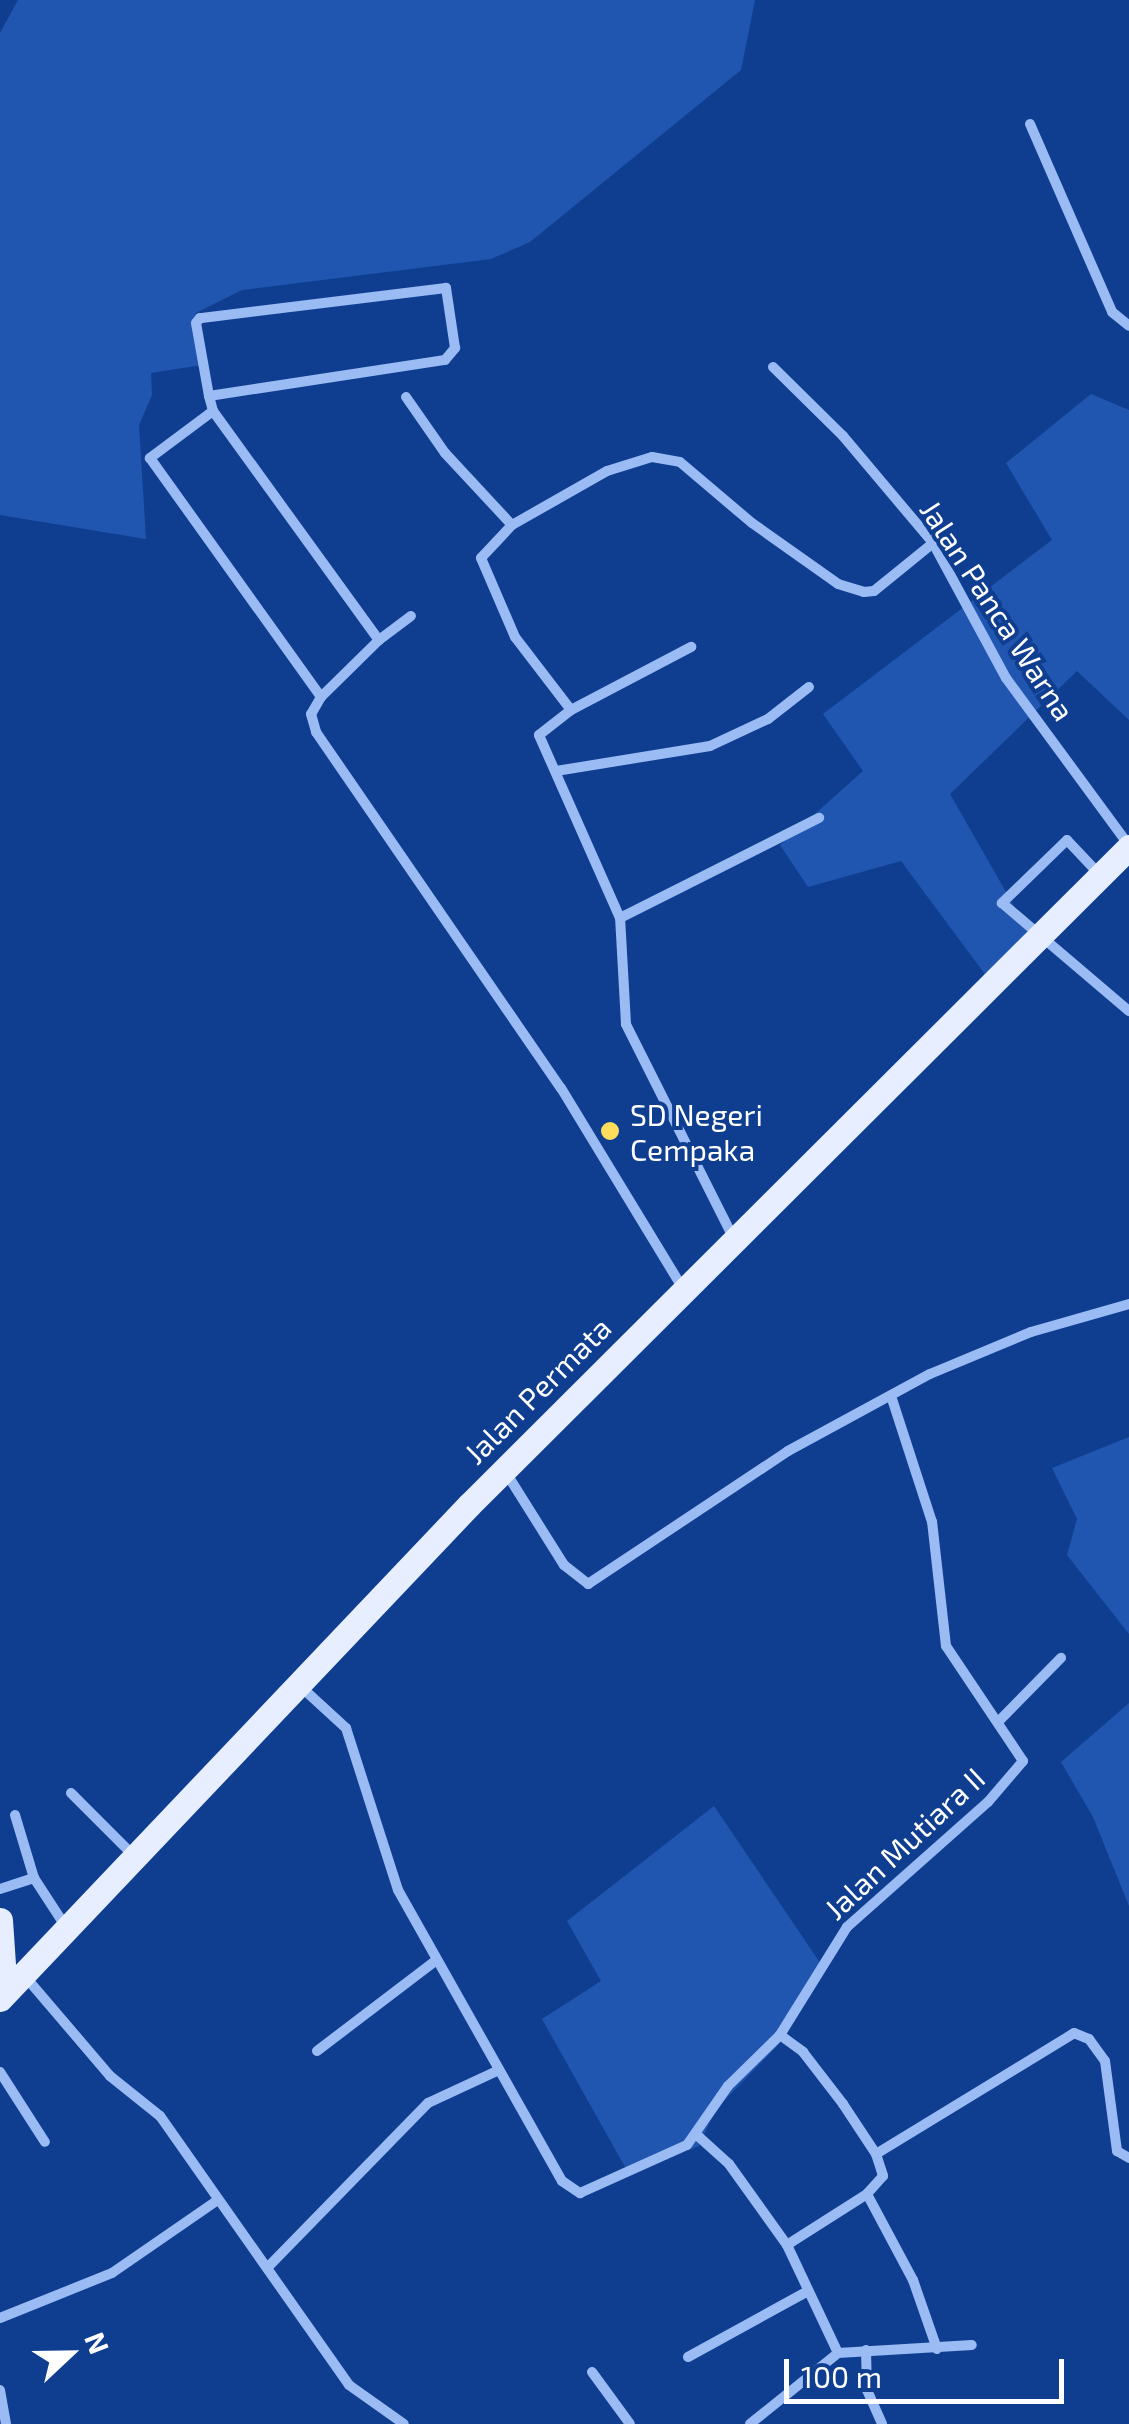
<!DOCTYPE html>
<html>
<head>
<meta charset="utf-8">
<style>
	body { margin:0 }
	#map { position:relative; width:1129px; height:2424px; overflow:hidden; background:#0f3e91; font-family:"Exo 2",sans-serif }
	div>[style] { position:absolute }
	.green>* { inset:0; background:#2156b0 }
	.minor>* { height:10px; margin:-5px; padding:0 5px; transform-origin:5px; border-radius:5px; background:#9abbf3 }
	.primary>* { height:25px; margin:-12.5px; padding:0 12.5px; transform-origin:12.5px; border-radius:12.5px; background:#e6eeff }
	.dots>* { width:28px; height:28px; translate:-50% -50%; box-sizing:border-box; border:5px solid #0f3e91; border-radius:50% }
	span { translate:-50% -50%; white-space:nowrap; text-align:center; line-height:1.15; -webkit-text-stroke:8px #0f3e91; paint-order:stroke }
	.street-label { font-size:30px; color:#fff }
	.poi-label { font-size:30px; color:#fff }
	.left { translate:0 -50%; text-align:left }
	.north { position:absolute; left:20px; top:2304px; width:100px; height:100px; -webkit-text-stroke:8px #0f3e91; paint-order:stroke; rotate:68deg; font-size:28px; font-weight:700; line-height:40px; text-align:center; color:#fff }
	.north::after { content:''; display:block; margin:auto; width:35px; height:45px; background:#fff; clip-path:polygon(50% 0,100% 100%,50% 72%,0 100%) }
	.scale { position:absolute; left:784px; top:2359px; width:280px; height:45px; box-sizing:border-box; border:5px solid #fff; border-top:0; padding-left:12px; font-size:30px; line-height:35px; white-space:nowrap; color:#fff; -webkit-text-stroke:8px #0f3e91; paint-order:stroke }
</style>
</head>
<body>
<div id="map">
	<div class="green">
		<i style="clip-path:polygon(18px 0,755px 0,741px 70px,530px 242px,491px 259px,242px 290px,196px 313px,202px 365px,151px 373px,152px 395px,139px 425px,146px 539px,0 515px,0 33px)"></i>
		<i style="clip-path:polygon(1091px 394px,1129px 410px,1129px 720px,1077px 671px,950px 794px,1030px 934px,987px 977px,901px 861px,808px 887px,780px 845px,863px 771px,823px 714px,1052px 540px,1006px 463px)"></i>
		<i style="clip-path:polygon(1129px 1437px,1129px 1634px,1067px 1555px,1077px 1519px,1052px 1468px)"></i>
		<i style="clip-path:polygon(1129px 1703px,1129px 1906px,1093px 1817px,1061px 1762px)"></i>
		<i style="clip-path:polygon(714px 1806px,825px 1970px,780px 2043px,715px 2110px,699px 2146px,629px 2174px,542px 2019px,601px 1981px,567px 1921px)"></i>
	</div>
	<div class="minor">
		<i style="left:1030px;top:124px;width:205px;rotate:66.4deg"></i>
		<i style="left:1112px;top:312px;width:22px;rotate:39deg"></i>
		<i style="left:773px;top:367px;width:98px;rotate:44.6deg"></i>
		<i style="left:843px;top:436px;width:140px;rotate:49.9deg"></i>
		<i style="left:933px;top:543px;width:153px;rotate:61.6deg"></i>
		<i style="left:1006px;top:678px;width:206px;rotate:53.7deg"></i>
		<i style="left:209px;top:396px;width:239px;rotate:-8.7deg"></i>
		<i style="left:445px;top:360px;width:16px;rotate:-50deg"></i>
		<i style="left:455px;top:348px;width:61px;rotate:-98.5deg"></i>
		<i style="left:446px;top:288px;width:248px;rotate:173deg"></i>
		<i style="left:200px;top:318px;width:6px;rotate:129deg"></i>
		<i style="left:196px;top:323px;width:74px;rotate:79.9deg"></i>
		<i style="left:209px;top:396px;width:16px;rotate:75deg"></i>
		<i style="left:213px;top:411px;width:79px;rotate:143.3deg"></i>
		<i style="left:150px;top:458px;width:294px;rotate:54.4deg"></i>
		<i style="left:406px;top:397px;width:68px;rotate:55.1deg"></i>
		<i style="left:445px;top:453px;width:98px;rotate:47.1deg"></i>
		<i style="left:213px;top:411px;width:283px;rotate:54.1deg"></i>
		<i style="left:379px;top:640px;width:81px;rotate:135.5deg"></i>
		<i style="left:321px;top:697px;width:20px;rotate:120deg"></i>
		<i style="left:311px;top:714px;width:19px;rotate:74deg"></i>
		<i style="left:316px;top:732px;width:432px;rotate:55.5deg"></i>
		<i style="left:561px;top:1088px;width:237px;rotate:58.7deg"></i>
		<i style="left:379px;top:640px;width:40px;rotate:-37deg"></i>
		<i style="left:571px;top:710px;width:136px;rotate:-27.7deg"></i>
		<i style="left:556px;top:771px;width:156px;rotate:-9.2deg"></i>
		<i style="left:710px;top:746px;width:64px;rotate:-25deg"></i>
		<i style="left:768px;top:719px;width:52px;rotate:-38deg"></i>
		<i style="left:1100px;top:875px;width:48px;rotate:-133.3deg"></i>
		<i style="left:1067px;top:840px;width:91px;rotate:135.9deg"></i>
		<i style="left:1002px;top:903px;width:167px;rotate:40.4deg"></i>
		<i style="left:620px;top:918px;width:223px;rotate:-26.7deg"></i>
		<i style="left:735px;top:1241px;width:243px;rotate:-116.7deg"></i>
		<i style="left:626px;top:1024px;width:106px;rotate:-93.2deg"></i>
		<i style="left:620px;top:918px;width:200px;rotate:-113.9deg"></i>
		<i style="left:539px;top:735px;width:41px;rotate:-38deg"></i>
		<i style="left:571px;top:710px;width:92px;rotate:-127.5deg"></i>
		<i style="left:515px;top:637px;width:86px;rotate:-113.3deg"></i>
		<i style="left:481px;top:558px;width:45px;rotate:-46.8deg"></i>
		<i style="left:512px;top:525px;width:109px;rotate:-29.6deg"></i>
		<i style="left:607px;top:471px;width:47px;rotate:-17.3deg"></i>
		<i style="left:652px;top:457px;width:28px;rotate:10deg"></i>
		<i style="left:680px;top:462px;width:94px;rotate:40.3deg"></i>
		<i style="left:752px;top:523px;width:105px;rotate:35.3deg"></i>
		<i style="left:838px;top:584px;width:27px;rotate:17deg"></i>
		<i style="left:864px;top:592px;width:10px;rotate:-6deg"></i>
		<i style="left:874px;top:591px;width:76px;rotate:-39.1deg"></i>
		<i style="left:505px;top:1471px;width:111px;rotate:57.9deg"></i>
		<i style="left:564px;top:1565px;width:31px;rotate:38deg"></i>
		<i style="left:588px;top:1584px;width:240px;rotate:-33.6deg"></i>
		<i style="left:788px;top:1451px;width:162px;rotate:-28.5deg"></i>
		<i style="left:930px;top:1374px;width:109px;rotate:-22.6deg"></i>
		<i style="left:1031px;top:1332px;width:102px;rotate:-15.9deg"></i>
		<i style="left:299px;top:1685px;width:64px;rotate:42.5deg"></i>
		<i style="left:346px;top:1728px;width:170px;rotate:72.2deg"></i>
		<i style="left:398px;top:1890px;width:334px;rotate:60.6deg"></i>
		<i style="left:562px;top:2181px;width:22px;rotate:34deg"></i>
		<i style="left:580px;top:2193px;width:117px;rotate:-24.2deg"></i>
		<i style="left:687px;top:2145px;width:72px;rotate:-55.2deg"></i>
		<i style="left:728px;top:2086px;width:73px;rotate:-44.4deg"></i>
		<i style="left:780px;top:2035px;width:127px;rotate:-58.2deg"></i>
		<i style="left:847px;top:1927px;width:188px;rotate:-41.6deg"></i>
		<i style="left:988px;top:1802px;width:54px;rotate:-49.5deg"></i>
		<i style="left:1023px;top:1761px;width:138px;rotate:-123.8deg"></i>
		<i style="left:946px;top:1646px;width:125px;rotate:-96.4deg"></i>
		<i style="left:932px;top:1522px;width:133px;rotate:-108deg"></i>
		<i style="left:998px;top:1722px;width:90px;rotate:-45.5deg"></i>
		<i style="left:71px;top:1793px;width:88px;rotate:45deg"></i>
		<i style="left:15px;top:1815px;width:66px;rotate:73.2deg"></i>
		<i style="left:34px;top:1878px;width:59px;rotate:56.9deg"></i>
		<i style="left:0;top:1889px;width:36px;rotate:-18deg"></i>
		<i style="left:23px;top:1974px;width:134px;rotate:49.5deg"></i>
		<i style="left:110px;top:2076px;width:64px;rotate:38.7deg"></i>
		<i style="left:160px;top:2116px;width:329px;rotate:54.9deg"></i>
		<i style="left:349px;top:2385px;width:67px;rotate:35.3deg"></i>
		<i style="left:780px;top:2035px;width:29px;rotate:36deg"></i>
		<i style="left:803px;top:2052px;width:66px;rotate:52.4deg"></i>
		<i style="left:843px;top:2104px;width:60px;rotate:56.6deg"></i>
		<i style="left:876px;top:2154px;width:23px;rotate:72deg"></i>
		<i style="left:883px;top:2176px;width:24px;rotate:132deg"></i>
		<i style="left:867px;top:2194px;width:95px;rotate:147.5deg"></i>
		<i style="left:317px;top:2051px;width:147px;rotate:-37.3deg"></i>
		<i style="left:0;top:2072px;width:83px;rotate:57.3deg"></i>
		<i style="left:698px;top:2136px;width:42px;rotate:42.1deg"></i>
		<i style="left:729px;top:2164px;width:100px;rotate:54.4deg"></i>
		<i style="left:787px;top:2245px;width:119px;rotate:64.7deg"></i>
		<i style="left:876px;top:2154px;width:232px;rotate:-31.4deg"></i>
		<i style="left:1074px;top:2033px;width:16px;rotate:22deg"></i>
		<i style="left:1089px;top:2039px;width:27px;rotate:54deg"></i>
		<i style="left:1105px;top:2061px;width:91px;rotate:82.4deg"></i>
		<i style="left:1117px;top:2151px;width:14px;rotate:30deg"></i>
		<i style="left:867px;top:2194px;width:98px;rotate:61.9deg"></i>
		<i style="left:913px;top:2280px;width:73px;rotate:70.8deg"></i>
		<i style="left:269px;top:2266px;width:228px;rotate:-45.7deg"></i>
		<i style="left:428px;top:2103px;width:76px;rotate:-24.9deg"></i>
		<i style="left:0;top:2318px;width:121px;rotate:-21.9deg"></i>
		<i style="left:112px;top:2273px;width:129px;rotate:-34.6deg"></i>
		<i style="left:866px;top:2350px;width:40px;rotate:88.6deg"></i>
		<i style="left:867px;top:2390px;width:37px;rotate:66deg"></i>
		<i style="left:688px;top:2357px;width:137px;rotate:-28.8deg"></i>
		<i style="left:592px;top:2372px;width:64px;rotate:53.8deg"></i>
		<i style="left:0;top:2390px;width:35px;rotate:80deg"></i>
		<i style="left:750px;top:2424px;width:113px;rotate:-38.9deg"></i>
		<i style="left:838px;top:2353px;width:134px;rotate:-3.4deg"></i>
	</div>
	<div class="primary">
		<i style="left:0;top:1920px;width:73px;rotate:86.1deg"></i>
		<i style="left:0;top:1999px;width:681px;rotate:-46.49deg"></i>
		<i style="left:469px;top:1505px;width:932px;rotate:-44.91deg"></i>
	</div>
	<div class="dots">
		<i style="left:610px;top:1131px;background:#ffdd5c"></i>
	</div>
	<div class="street-label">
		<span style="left:998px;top:610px;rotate:57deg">Jalan Panca Warna</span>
		<span style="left:537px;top:1390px;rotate:-45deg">Jalan Permata</span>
		<span style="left:904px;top:1843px;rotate:-43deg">Jalan Mutiara II</span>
	</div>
	<div class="poi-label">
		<span class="left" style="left:630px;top:1131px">SD Negeri<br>Cempaka</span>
	</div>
	<div class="north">N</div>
	<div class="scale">100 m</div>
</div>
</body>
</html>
